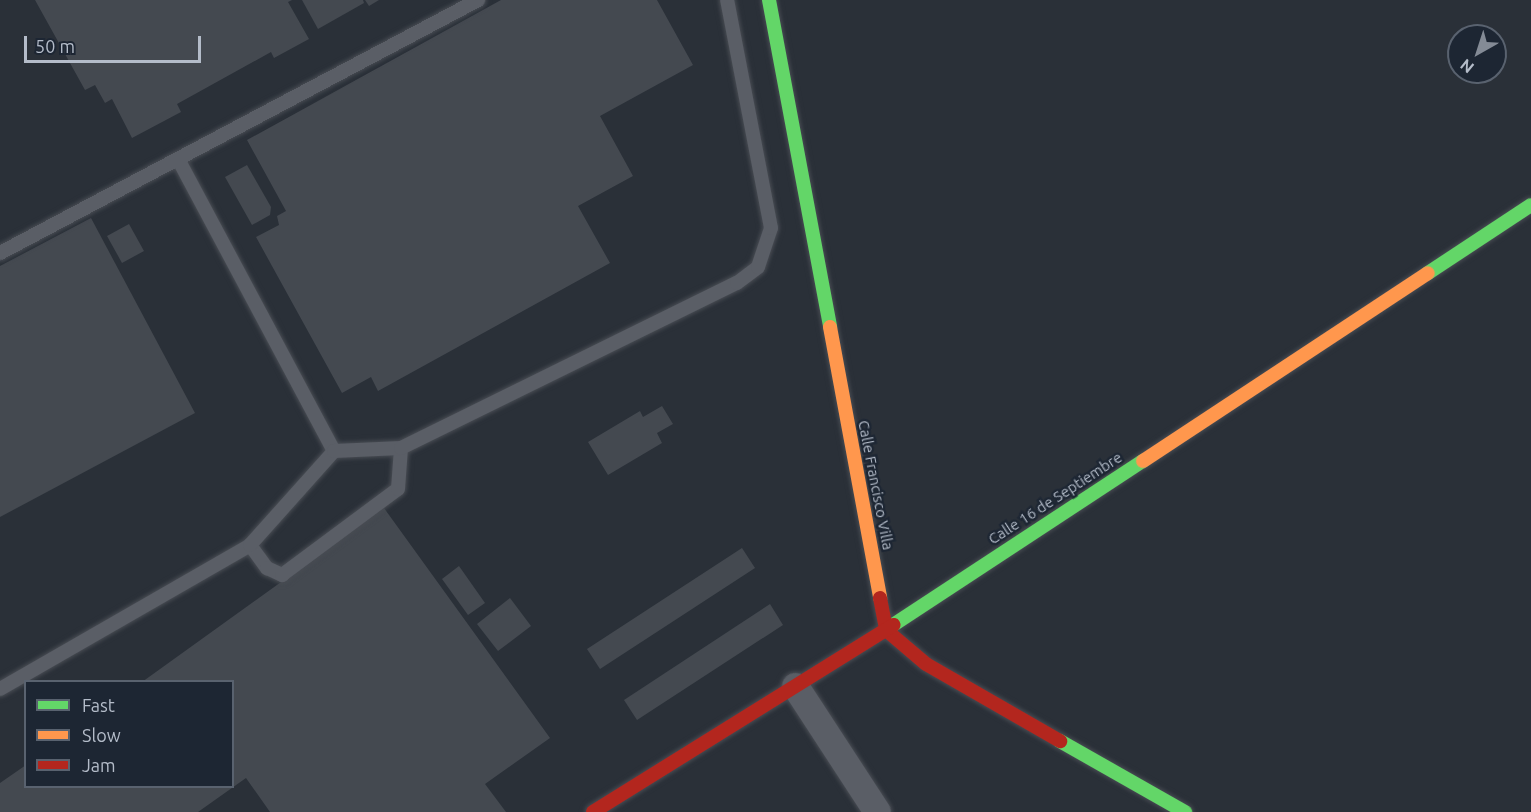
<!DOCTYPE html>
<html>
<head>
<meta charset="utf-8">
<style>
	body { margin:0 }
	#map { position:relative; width:1531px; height:812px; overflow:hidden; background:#2a3038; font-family:Ubuntu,sans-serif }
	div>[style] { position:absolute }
	.building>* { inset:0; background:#444950 }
	.roads { filter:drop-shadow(0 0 2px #484c53) drop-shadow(0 0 2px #484c53) }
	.lane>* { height:14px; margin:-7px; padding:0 7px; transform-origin:7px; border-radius:7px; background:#5a5e66 }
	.street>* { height:27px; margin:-13.5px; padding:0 13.5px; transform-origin:13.5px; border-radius:13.5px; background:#5a5e66 }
	.fast>* { height:14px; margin:-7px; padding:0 7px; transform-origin:7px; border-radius:7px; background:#63d668 }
	.slow>* { height:14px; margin:-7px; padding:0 7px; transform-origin:7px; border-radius:7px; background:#ff974d }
	.jam>* { height:14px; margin:-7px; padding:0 7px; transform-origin:7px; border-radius:7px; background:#b3261e }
	span { translate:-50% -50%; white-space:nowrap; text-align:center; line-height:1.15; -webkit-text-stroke:5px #1d2633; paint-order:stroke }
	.street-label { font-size:15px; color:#b4bcc9 }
	.legend { position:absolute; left:24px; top:680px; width:210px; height:108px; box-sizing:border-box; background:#1d2633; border:2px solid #59626f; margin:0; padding:8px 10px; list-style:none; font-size:18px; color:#b4bcc9 }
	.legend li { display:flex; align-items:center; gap:12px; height:30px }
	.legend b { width:30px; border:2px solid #59626f }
	.north { position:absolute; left:1447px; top:24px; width:60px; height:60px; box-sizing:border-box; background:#1d2633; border:2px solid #59626f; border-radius:50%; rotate:219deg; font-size:16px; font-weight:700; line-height:24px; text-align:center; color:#b4bcc9 }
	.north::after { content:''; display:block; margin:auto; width:21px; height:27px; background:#848b96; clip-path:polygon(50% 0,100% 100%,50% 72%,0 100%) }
	.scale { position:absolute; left:24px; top:36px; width:177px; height:27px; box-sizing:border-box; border:3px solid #b4bcc9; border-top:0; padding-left:8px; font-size:18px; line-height:21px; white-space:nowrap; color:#b4bcc9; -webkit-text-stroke:4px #1d2633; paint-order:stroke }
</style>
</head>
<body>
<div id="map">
	<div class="building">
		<i style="clip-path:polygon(35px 0,292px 0,288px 2px,309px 39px,274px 58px,271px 52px,177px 104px,181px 112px,132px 138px,112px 99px,105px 103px,95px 85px,85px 90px)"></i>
		<i style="clip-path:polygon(302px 0,363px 0,364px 3px,318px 29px)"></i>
		<i style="clip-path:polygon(365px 0,379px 0,369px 6px)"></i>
		<i style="clip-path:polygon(501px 0,657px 0,693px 65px,600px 116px,633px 176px,578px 206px,610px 263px,378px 391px,371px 377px,342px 393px,256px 237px,279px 225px,277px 216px,286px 211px,247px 140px)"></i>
		<i style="clip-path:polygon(247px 165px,271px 207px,270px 215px,252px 225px,225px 177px)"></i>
		<i style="clip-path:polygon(91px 218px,195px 413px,0 517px,0 266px)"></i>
		<i style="clip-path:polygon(129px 224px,144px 251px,122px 263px,107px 236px)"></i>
		<i style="clip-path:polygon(662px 406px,673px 424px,657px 433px,662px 443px,608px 475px,588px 442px,640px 411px,643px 417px)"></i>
		<i style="clip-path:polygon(384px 508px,550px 738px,485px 784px,506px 812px,270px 812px,246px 778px,198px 812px,0 812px,0 783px,26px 765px,26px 786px,232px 786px,232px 682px,142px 682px)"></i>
		<i style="clip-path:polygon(742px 548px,755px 568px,600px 669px,587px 649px)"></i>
		<i style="clip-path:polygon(459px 566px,485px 603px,468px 615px,442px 579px)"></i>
		<i style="clip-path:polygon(510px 598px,531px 626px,498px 651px,477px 624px)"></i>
		<i style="clip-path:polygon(770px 604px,783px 625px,637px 720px,624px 700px)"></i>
	</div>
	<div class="roads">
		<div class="lane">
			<i style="left:178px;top:159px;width:331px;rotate:61.9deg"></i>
			<i style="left:0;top:253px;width:541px;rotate:-27.89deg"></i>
			<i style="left:250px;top:545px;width:29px;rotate:54deg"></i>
			<i style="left:267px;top:568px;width:17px;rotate:25deg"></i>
			<i style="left:282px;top:575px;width:144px;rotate:-36.6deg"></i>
			<i style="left:398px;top:489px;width:41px;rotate:-85.8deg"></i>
			<i style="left:0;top:689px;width:289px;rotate:-29.9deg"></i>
			<i style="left:250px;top:545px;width:126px;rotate:-48.2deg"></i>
			<i style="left:334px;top:451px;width:67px;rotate:-2.6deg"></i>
			<i style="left:401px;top:448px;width:374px;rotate:-26.2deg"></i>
			<i style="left:737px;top:283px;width:26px;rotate:-37deg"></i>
			<i style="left:758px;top:267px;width:41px;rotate:-71.6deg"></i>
			<i style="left:771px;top:228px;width:232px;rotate:-100.9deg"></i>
		</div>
		<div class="street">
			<i style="left:795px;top:686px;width:150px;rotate:56.9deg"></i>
		</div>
		<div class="fast">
			<i style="left:769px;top:0;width:333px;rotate:79.4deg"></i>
			<i style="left:1428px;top:273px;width:123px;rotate:-33.4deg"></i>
			<i style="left:893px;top:625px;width:299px;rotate:-33.3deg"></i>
			<i style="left:1060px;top:741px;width:144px;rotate:29.6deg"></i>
		</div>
		<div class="slow">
			<i style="left:830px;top:327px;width:276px;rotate:79.5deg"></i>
			<i style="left:1143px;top:461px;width:341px;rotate:-33.4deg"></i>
		</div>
		<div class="jam">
			<i style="left:880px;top:598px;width:33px;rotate:79deg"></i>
			<i style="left:886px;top:630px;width:52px;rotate:40.4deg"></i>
			<i style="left:926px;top:664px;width:155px;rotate:29.9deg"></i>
			<i style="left:593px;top:812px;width:354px;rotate:-31.9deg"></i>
		</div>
	</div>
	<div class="street-label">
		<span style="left:876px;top:485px;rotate:79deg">Calle Francisco Villa</span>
		<span style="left:1055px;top:498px;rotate:-33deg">Calle 16 de Septiembre</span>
	</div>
	<ul class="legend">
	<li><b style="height:8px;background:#63d668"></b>Fast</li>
	<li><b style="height:8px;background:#ff974d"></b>Slow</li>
	<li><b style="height:8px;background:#b3261e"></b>Jam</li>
	</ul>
	<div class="north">N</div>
	<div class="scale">50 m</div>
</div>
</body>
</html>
